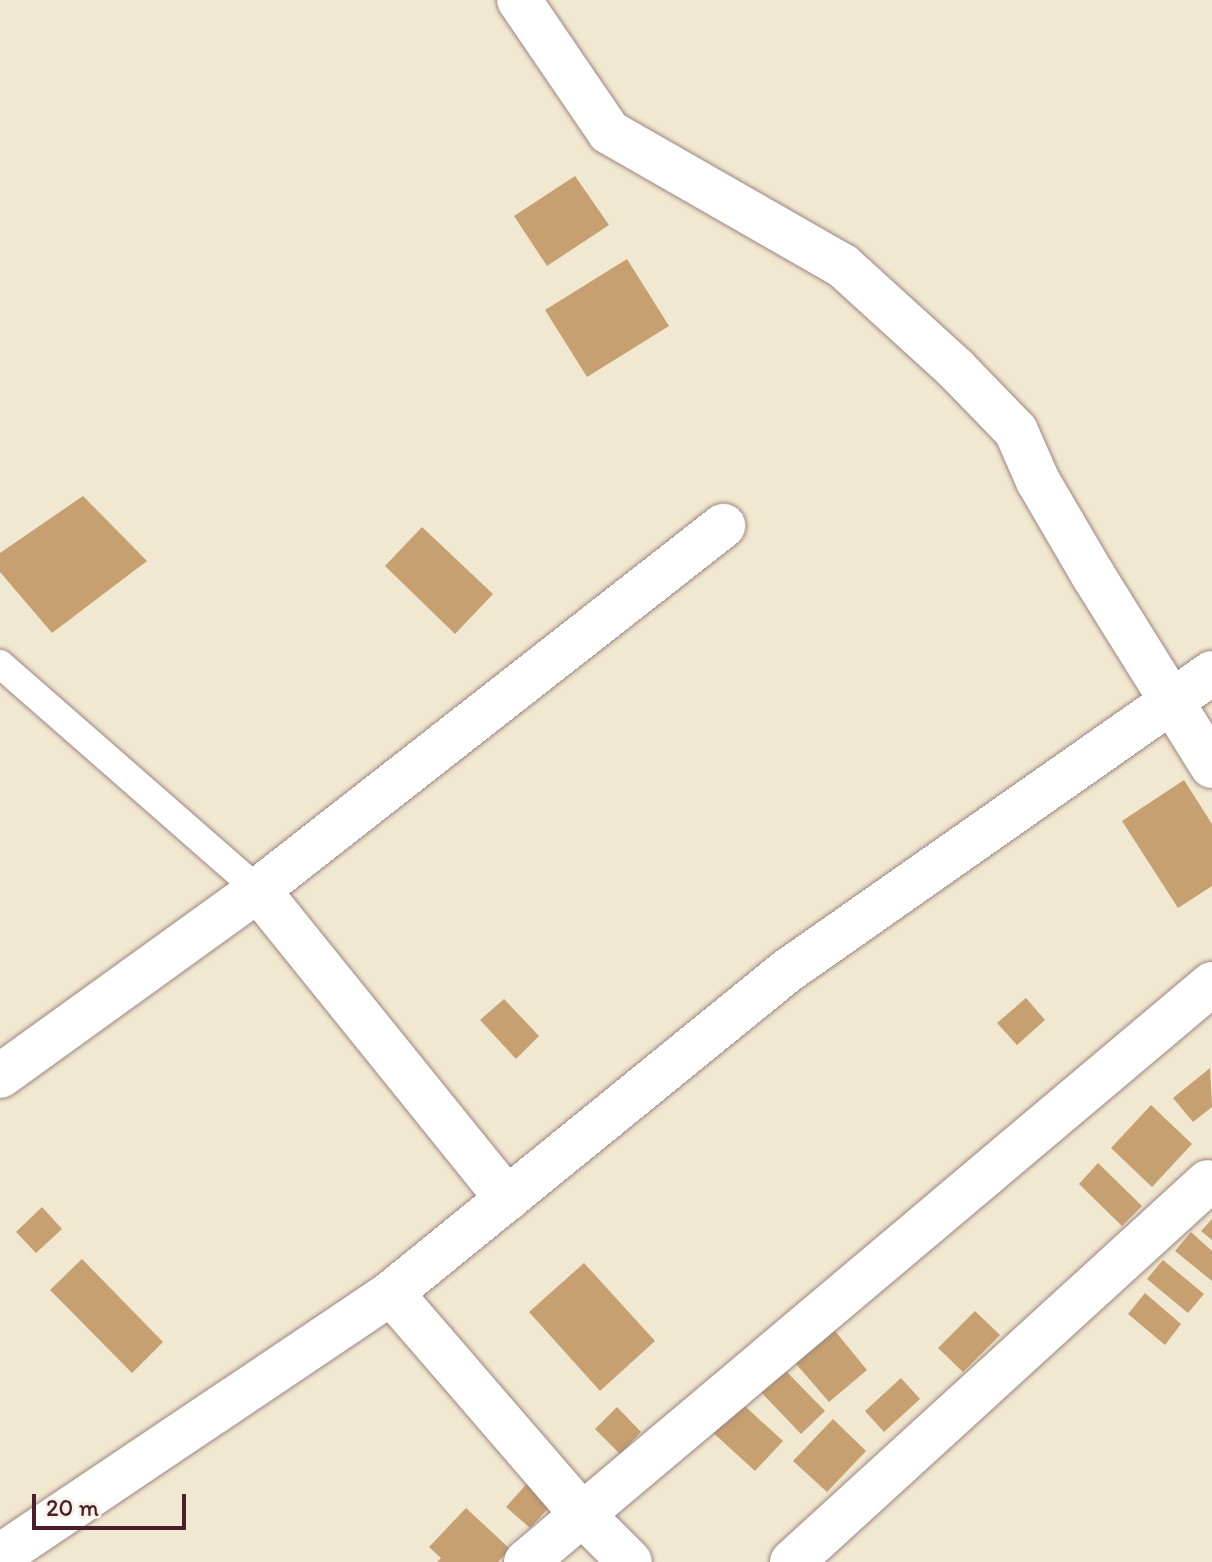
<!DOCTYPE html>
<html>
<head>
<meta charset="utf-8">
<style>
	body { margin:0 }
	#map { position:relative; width:1212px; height:1562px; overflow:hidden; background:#f1e8d1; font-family:Itim,sans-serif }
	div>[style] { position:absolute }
	.building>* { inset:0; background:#c6a071 }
	.roads { filter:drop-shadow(0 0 2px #9e847e) drop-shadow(0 0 2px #9e847e) }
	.lane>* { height:28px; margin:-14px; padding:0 14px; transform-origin:14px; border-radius:14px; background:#fff }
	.street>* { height:44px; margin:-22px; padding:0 22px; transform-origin:22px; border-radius:22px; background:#fff }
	span { translate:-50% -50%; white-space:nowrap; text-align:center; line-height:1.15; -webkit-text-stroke:7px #f7f3e8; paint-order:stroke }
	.scale { position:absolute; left:32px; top:1494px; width:154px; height:36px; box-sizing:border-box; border:4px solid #4a1f2b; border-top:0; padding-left:10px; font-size:24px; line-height:28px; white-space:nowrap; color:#4a1f2b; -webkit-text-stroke:6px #f7f3e8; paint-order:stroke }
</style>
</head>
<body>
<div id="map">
	<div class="building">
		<i style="clip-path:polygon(575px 176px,609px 225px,547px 266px,514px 216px)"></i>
		<i style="clip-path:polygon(627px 259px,669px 326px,587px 377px,545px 310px)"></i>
		<i style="clip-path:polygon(83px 496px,147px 561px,52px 633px,0 572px,0 553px)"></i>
		<i style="clip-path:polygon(422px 527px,493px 594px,455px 634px,385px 566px)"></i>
		<i style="clip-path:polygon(1184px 780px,1212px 824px,1212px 886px,1178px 908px,1122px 821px)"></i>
		<i style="clip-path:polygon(1026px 998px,1045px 1020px,1017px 1045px,997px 1023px)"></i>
		<i style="clip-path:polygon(504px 999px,539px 1036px,516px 1059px,480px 1020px)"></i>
		<i style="clip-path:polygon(1210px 1068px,1212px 1107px,1193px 1122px,1173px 1098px)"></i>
		<i style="clip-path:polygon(1151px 1105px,1192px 1144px,1152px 1187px,1111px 1148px)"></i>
		<i style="clip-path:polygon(1098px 1163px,1142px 1206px,1122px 1226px,1079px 1184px)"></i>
		<i style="clip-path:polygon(42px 1207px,62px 1229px,36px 1253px,16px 1232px)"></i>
		<i style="clip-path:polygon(1212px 1219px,1212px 1240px,1201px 1231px)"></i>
		<i style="clip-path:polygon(1191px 1232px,1212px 1251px,1212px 1281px,1175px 1251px)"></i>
		<i style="clip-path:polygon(82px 1259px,163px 1342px,132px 1373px,50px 1290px)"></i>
		<i style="clip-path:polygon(1163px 1260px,1204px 1294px,1188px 1313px,1147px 1279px)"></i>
		<i style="clip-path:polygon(584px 1263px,655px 1341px,600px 1391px,529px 1312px)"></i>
		<i style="clip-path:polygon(1145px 1293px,1181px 1324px,1165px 1345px,1128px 1314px)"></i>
		<i style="clip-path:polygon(975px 1311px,1000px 1335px,963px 1372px,938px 1348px)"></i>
		<i style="clip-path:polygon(830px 1325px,867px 1370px,829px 1402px,791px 1358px)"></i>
		<i style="clip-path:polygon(782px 1367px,825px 1411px,801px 1434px,759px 1390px)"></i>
		<i style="clip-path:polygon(901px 1378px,920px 1399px,884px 1432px,865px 1411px)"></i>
		<i style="clip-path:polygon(737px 1399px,783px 1441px,755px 1471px,709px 1429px)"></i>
		<i style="clip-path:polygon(617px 1407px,641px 1432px,620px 1454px,595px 1429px)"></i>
		<i style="clip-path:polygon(833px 1419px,866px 1451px,827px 1492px,793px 1461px)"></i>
		<i style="clip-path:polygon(530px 1480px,554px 1502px,530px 1528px,506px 1507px)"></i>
		<i style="clip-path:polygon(466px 1508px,510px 1549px,498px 1562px,437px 1562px,441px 1558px,429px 1547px)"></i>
	</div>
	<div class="roads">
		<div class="lane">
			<i style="left:0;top:664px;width:343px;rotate:41.2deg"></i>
		</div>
		<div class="street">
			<i style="left:519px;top:0;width:160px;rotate:55.7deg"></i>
			<i style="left:609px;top:132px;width:270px;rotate:29.8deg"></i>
			<i style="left:843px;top:266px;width:153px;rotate:42.3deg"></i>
			<i style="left:956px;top:369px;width:86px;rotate:45.9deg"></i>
			<i style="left:1016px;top:431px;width:55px;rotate:66.3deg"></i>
			<i style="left:1038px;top:481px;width:109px;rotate:59.7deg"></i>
			<i style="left:1093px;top:575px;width:225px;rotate:58.1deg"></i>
			<i style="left:258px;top:890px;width:591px;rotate:-38.05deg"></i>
			<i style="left:0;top:1076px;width:318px;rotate:-35.8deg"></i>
			<i style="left:258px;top:890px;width:397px;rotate:51.1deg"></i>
			<i style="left:391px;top:1293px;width:291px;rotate:49.2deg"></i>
			<i style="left:581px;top:1513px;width:69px;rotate:45deg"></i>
			<i style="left:0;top:1556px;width:471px;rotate:-33.9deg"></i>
			<i style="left:391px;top:1293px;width:510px;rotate:-39.12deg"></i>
			<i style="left:787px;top:971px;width:519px;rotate:-35.04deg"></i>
			<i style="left:526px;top:1562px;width:897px;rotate:-40.12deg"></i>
			<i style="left:792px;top:1562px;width:563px;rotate:-42.41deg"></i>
		</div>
	</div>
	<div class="scale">20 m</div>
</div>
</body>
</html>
